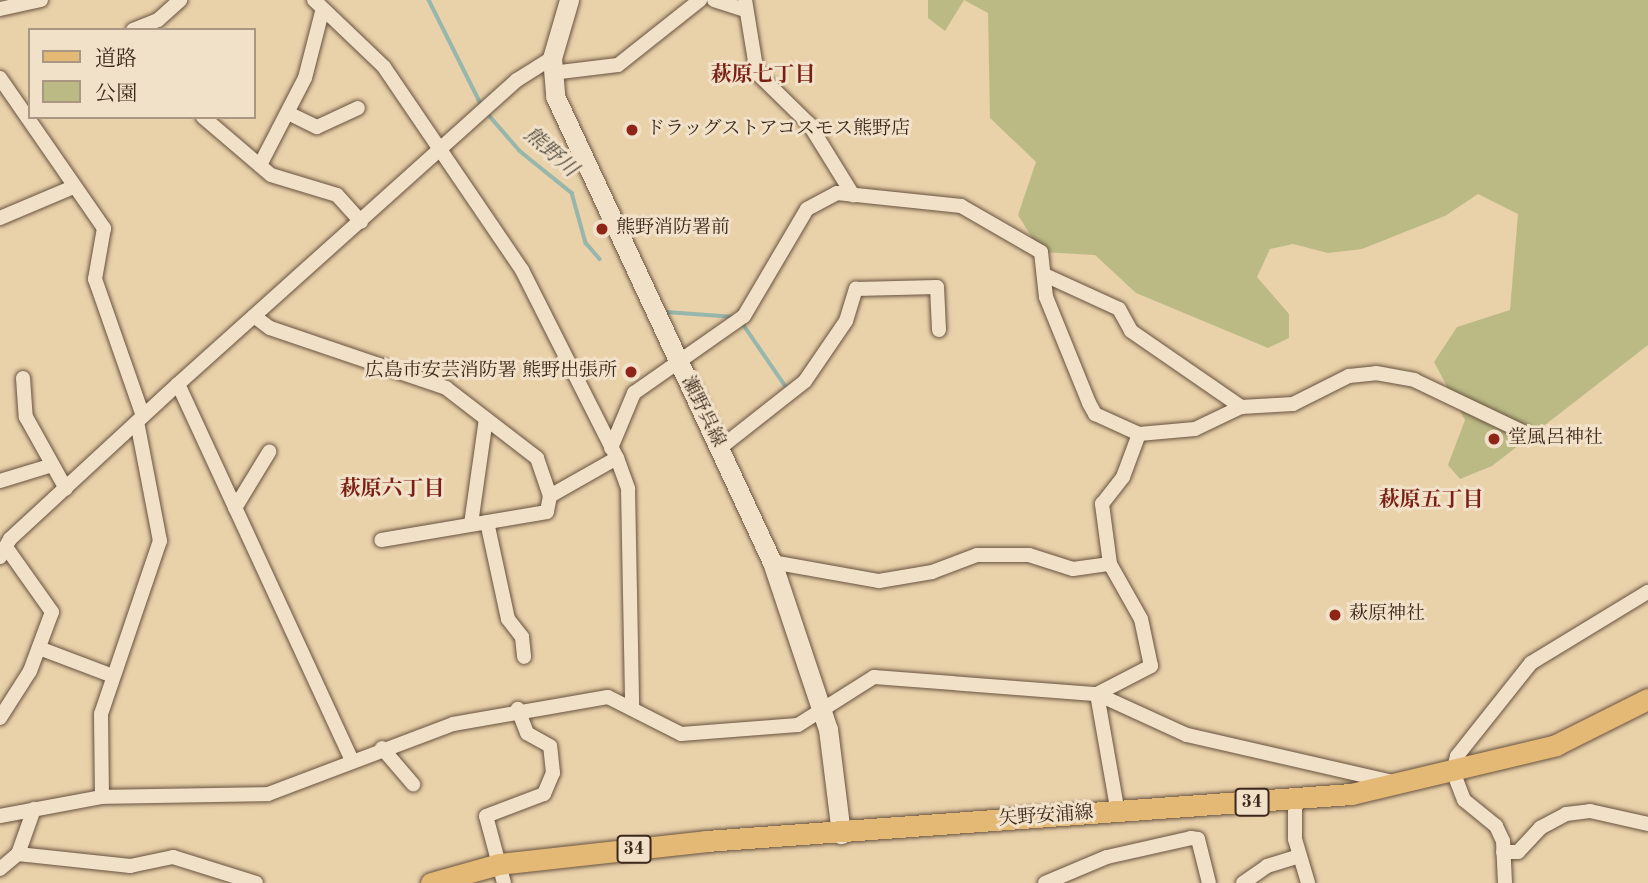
<!DOCTYPE html>
<html>
<head>
<meta charset="utf-8">
<style>
	body { margin:0 }
	#map { position:relative; width:1648px; height:883px; overflow:hidden; background:#e9d1aa; font-family:"Old Standard TT","Noto Serif JP",serif }
	div>[style] { position:absolute }
	.green>* { inset:0; background:#bbba85 }
	.stream>* { height:3.5px; margin:-1.75px; padding:0 1.75px; transform-origin:1.75px; border-radius:1.75px; background:#97b7ac }
	.roads { filter:drop-shadow(0 0 2px #67523f) drop-shadow(0 0 2px #67523f) }
	.minor>* { height:14px; margin:-7px; padding:0 7px; transform-origin:7px; border-radius:7px; background:#f1e1c8 }
	.secondary>* { height:19px; margin:-9.5px; padding:0 9.5px; transform-origin:9.5px; border-radius:9.5px; background:#f1e1c8 }
	.primary>* { height:21px; margin:-10.5px; padding:0 10.5px; transform-origin:10.5px; border-radius:10.5px; background:#e4b875 }
	.dots>* { width:19px; height:19px; translate:-50% -50%; box-sizing:border-box; border:4px solid #f1e1c8; border-radius:50% }
	span { translate:-50% -50%; white-space:nowrap; text-align:center; line-height:1.15; -webkit-text-stroke:6px #f1e1c8; paint-order:stroke }
	.shield-label span { padding:2px 5px; background:#f1e1c8; border:2px solid; border-radius:5px; -webkit-text-stroke-width:0 }
	.shield-label { font-size:18px; color:#3c281b; font-weight:700 }
	.poi-label { font-size:19px; color:#3c281b }
	.left { translate:0 -50%; text-align:left }
	.right { translate:-100% -50%; text-align:right }
	.street-label { font-size:19px; color:#3c281b }
	.neighbourhood-label { font-size:21px; color:#7a1f14; font-weight:700 }
	.water-label { font-size:21px; color:#534c3f; font-style:italic }
	.legend { position:absolute; left:28px; top:28px; width:228px; height:91px; box-sizing:border-box; background:#f1e1c8; border:2px solid #a99783; margin:0; padding:9px 12px; list-style:none; font-size:21px; color:#3c281b }
	.legend li { display:flex; align-items:center; gap:14px; height:35px }
	.legend b { width:35px; border:2px solid #a99783 }
</style>
</head>
<body>
<div id="map">
	<div class="green">
		<i style="clip-path:polygon(928px 0,1648px 0,1648px 345px,1492px 466px,1460px 479px,1448px 465px,1465px 420px,1434px 362px,1457px 327px,1510px 310px,1518px 214px,1478px 194px,1445px 216px,1362px 249px,1328px 253px,1293px 244px,1270px 249px,1257px 277px,1289px 314px,1289px 338px,1268px 348px,1136px 293px,1095px 255px,1041px 252px,1018px 215px,1036px 162px,990px 118px,988px 13px,964px 0,945px 31px,928px 18px)"></i>
	</div>
	<div class="stream">
		<i style="left:429px;top:0;width:114px;rotate:63.4deg"></i>
		<i style="left:487px;top:113px;width:50px;rotate:49deg"></i>
		<i style="left:520px;top:151px;width:67px;rotate:38.9deg"></i>
		<i style="left:572px;top:193px;width:52px;rotate:74.4deg"></i>
		<i style="left:586px;top:243px;width:21px;rotate:49deg"></i>
		<i style="left:666px;top:312px;width:69px;rotate:4.1deg"></i>
		<i style="left:743px;top:324px;width:74px;rotate:55.5deg"></i>
	</div>
	<div class="roads">
		<div class="minor">
			<i style="left:314px;top:0;width:97px;rotate:43.7deg"></i>
			<i style="left:384px;top:67px;width:245px;rotate:55.8deg"></i>
			<i style="left:522px;top:270px;width:211px;rotate:63.2deg"></i>
			<i style="left:617px;top:458px;width:33px;rotate:70deg"></i>
			<i style="left:628px;top:489px;width:217px;rotate:88.9deg"></i>
			<i style="left:714px;top:0;width:32px;rotate:18deg"></i>
			<i style="left:745px;top:0;width:74px;rotate:80.7deg"></i>
			<i style="left:757px;top:73px;width:73px;rotate:44.4deg"></i>
			<i style="left:809px;top:124px;width:84px;rotate:58.2deg"></i>
			<i style="left:0;top:9px;width:42px;rotate:-12.4deg"></i>
			<i style="left:133px;top:30px;width:27px;rotate:-22deg"></i>
			<i style="left:158px;top:20px;width:30px;rotate:-42deg"></i>
			<i style="left:552px;top:73px;width:66px;rotate:-6.9deg"></i>
			<i style="left:618px;top:65px;width:105px;rotate:-38.4deg"></i>
			<i style="left:0;top:78px;width:183px;rotate:55.3deg"></i>
			<i style="left:104px;top:228px;width:52px;rotate:100deg"></i>
			<i style="left:95px;top:279px;width:145px;rotate:70.7deg"></i>
			<i style="left:290px;top:114px;width:30px;rotate:26deg"></i>
			<i style="left:317px;top:127px;width:45px;rotate:-24.9deg"></i>
			<i style="left:203px;top:117px;width:89px;rotate:40.5deg"></i>
			<i style="left:271px;top:175px;width:69px;rotate:16.9deg"></i>
			<i style="left:337px;top:195px;width:36px;rotate:48deg"></i>
			<i style="left:260px;top:165px;width:98px;rotate:-62.7deg"></i>
			<i style="left:305px;top:78px;width:68px;rotate:-75.6deg"></i>
			<i style="left:0;top:218px;width:77px;rotate:-22.9deg"></i>
			<i style="left:1047px;top:276px;width:79px;rotate:24.6deg"></i>
			<i style="left:1119px;top:309px;width:25px;rotate:61deg"></i>
			<i style="left:1131px;top:331px;width:134px;rotate:34.6deg"></i>
			<i style="left:254px;top:316px;width:20px;rotate:37deg"></i>
			<i style="left:270px;top:328px;width:186px;rotate:18.8deg"></i>
			<i style="left:446px;top:388px;width:115px;rotate:37.6deg"></i>
			<i style="left:537px;top:458px;width:40px;rotate:71.1deg"></i>
			<i style="left:550px;top:496px;width:16px;rotate:101deg"></i>
			<i style="left:547px;top:512px;width:168px;rotate:170.4deg"></i>
			<i style="left:23px;top:378px;width:39px;rotate:86deg"></i>
			<i style="left:26px;top:417px;width:82px;rotate:60.9deg"></i>
			<i style="left:178px;top:384px;width:413px;rotate:65.2deg"></i>
			<i style="left:611px;top:448px;width:60px;rotate:-67.3deg"></i>
			<i style="left:634px;top:393px;width:134px;rotate:-35deg"></i>
			<i style="left:744px;top:316px;width:124px;rotate:-59.5deg"></i>
			<i style="left:807px;top:209px;width:34px;rotate:-28deg"></i>
			<i style="left:837px;top:193px;width:125px;rotate:6deg"></i>
			<i style="left:961px;top:206px;width:92px;rotate:29.9deg"></i>
			<i style="left:1041px;top:252px;width:45px;rotate:83.7deg"></i>
			<i style="left:1046px;top:297px;width:114px;rotate:67.9deg"></i>
			<i style="left:1089px;top:403px;width:13px;rotate:61deg"></i>
			<i style="left:1095px;top:414px;width:48px;rotate:24.4deg"></i>
			<i style="left:1139px;top:434px;width:56px;rotate:-5.1deg"></i>
			<i style="left:1195px;top:429px;width:51px;rotate:-25.6deg"></i>
			<i style="left:1241px;top:407px;width:52px;rotate:-3.3deg"></i>
			<i style="left:1293px;top:404px;width:63px;rotate:-26.6deg"></i>
			<i style="left:1349px;top:376px;width:27px;rotate:-6deg"></i>
			<i style="left:1376px;top:373px;width:39px;rotate:10deg"></i>
			<i style="left:1414px;top:380px;width:121px;rotate:25.5deg"></i>
			<i style="left:720px;top:448px;width:108px;rotate:-38.2deg"></i>
			<i style="left:805px;top:381px;width:73px;rotate:-55.7deg"></i>
			<i style="left:846px;top:321px;width:34px;rotate:-73deg"></i>
			<i style="left:856px;top:289px;width:81px;rotate:-1.4deg"></i>
			<i style="left:937px;top:287px;width:43px;rotate:87.3deg"></i>
			<i style="left:0;top:481px;width:51px;rotate:-17deg"></i>
			<i style="left:550px;top:496px;width:77px;rotate:-29.6deg"></i>
			<i style="left:235px;top:508px;width:66px;rotate:-58.7deg"></i>
			<i style="left:487px;top:522px;width:99px;rotate:77.8deg"></i>
			<i style="left:508px;top:619px;width:23px;rotate:52deg"></i>
			<i style="left:522px;top:637px;width:20px;rotate:84deg"></i>
			<i style="left:471px;top:524px;width:106px;rotate:-81.9deg"></i>
			<i style="left:0;top:557px;width:21px;rotate:-61deg"></i>
			<i style="left:10px;top:539px;width:229px;rotate:-42.7deg"></i>
			<i style="left:178px;top:384px;width:455px;rotate:-41.9deg"></i>
			<i style="left:517px;top:80px;width:41px;rotate:-32.2deg"></i>
			<i style="left:772px;top:562px;width:109px;rotate:10.1deg"></i>
			<i style="left:879px;top:581px;width:54px;rotate:-9.6deg"></i>
			<i style="left:932px;top:572px;width:48px;rotate:-20.7deg"></i>
			<i style="left:977px;top:555px;width:52px"></i>
			<i style="left:1029px;top:555px;width:46px;rotate:17.7deg"></i>
			<i style="left:1073px;top:569px;width:37px;rotate:-8deg"></i>
			<i style="left:39px;top:648px;width:79px;rotate:20.7deg"></i>
			<i style="left:1097px;top:694px;width:61px;rotate:-27.4deg"></i>
			<i style="left:1151px;top:666px;width:48px;rotate:-102deg"></i>
			<i style="left:1141px;top:619px;width:63px;rotate:-119.4deg"></i>
			<i style="left:1110px;top:564px;width:61px;rotate:-97.6deg"></i>
			<i style="left:1102px;top:504px;width:34px;rotate:-52deg"></i>
			<i style="left:1123px;top:477px;width:46px;rotate:-69.6deg"></i>
			<i style="left:1097px;top:694px;width:121px;rotate:80deg"></i>
			<i style="left:0;top:718px;width:56px;rotate:-57.4deg"></i>
			<i style="left:30px;top:671px;width:63px;rotate:-69.6deg"></i>
			<i style="left:52px;top:612px;width:80px;rotate:-125.3deg"></i>
			<i style="left:382px;top:748px;width:48px;rotate:49.3deg"></i>
			<i style="left:102px;top:797px;width:83px;rotate:-90.7deg"></i>
			<i style="left:101px;top:714px;width:183px;rotate:-71.2deg"></i>
			<i style="left:160px;top:541px;width:121px;rotate:-100.9deg"></i>
			<i style="left:1295px;top:798px;width:41px;rotate:90deg"></i>
			<i style="left:1295px;top:839px;width:46px;rotate:73.5deg"></i>
			<i style="left:0;top:816px;width:104px;rotate:-10.6deg"></i>
			<i style="left:102px;top:797px;width:166px;rotate:-1deg"></i>
			<i style="left:268px;top:794px;width:198px;rotate:-20.7deg"></i>
			<i style="left:453px;top:724px;width:157px;rotate:-9.9deg"></i>
			<i style="left:608px;top:697px;width:82px;rotate:26.9deg"></i>
			<i style="left:681px;top:734px;width:117px;rotate:-4.4deg"></i>
			<i style="left:798px;top:725px;width:90px;rotate:-32.3deg"></i>
			<i style="left:874px;top:677px;width:224px;rotate:4.4deg"></i>
			<i style="left:1097px;top:694px;width:99px;rotate:24.5deg"></i>
			<i style="left:1187px;top:735px;width:210px;rotate:12.9deg"></i>
			<i style="left:1503px;top:852px;width:15px"></i>
			<i style="left:1518px;top:852px;width:33px;rotate:-47deg"></i>
			<i style="left:1540px;top:828px;width:30px;rotate:-28deg"></i>
			<i style="left:1566px;top:814px;width:24px;rotate:-7deg"></i>
			<i style="left:1590px;top:811px;width:59px;rotate:12.6deg"></i>
			<i style="left:18px;top:854px;width:113px;rotate:6.1deg"></i>
			<i style="left:130px;top:866px;width:44px;rotate:-11.8deg"></i>
			<i style="left:173px;top:857px;width:87px;rotate:17.4deg"></i>
			<i style="left:0;top:869px;width:23px;rotate:-40deg"></i>
			<i style="left:18px;top:854px;width:48px;rotate:-70.4deg"></i>
			<i style="left:504px;top:883px;width:69px;rotate:-105deg"></i>
			<i style="left:486px;top:816px;width:62px;rotate:-20.8deg"></i>
			<i style="left:544px;top:794px;width:23px;rotate:-67deg"></i>
			<i style="left:553px;top:773px;width:27px;rotate:-96deg"></i>
			<i style="left:550px;top:746px;width:26px;rotate:-151deg"></i>
			<i style="left:527px;top:733px;width:26px;rotate:-111deg"></i>
			<i style="left:1045px;top:883px;width:67px;rotate:-22.8deg"></i>
			<i style="left:1107px;top:857px;width:86px;rotate:-12.7deg"></i>
			<i style="left:1191px;top:838px;width:7px;rotate:8deg"></i>
			<i style="left:1198px;top:839px;width:45px;rotate:76deg"></i>
			<i style="left:1243px;top:883px;width:29px;rotate:-35deg"></i>
			<i style="left:1267px;top:866px;width:34px;rotate:-17deg"></i>
			<i style="left:1505px;top:883px;width:42px;rotate:-92.7deg"></i>
			<i style="left:1503px;top:841px;width:17px;rotate:-115deg"></i>
			<i style="left:1496px;top:826px;width:41px;rotate:-140.9deg"></i>
			<i style="left:1464px;top:800px;width:30px;rotate:-111deg"></i>
			<i style="left:1453px;top:772px;width:16px;rotate:-76deg"></i>
			<i style="left:1457px;top:756px;width:119px;rotate:-51.5deg"></i>
			<i style="left:1531px;top:663px;width:137px;rotate:-31.3deg"></i>
		</div>
		<div class="secondary">
			<i style="left:569px;top:0;width:60px;rotate:106.3deg"></i>
			<i style="left:552px;top:58px;width:38px;rotate:85deg"></i>
			<i style="left:555px;top:96px;width:514px;rotate:65.03deg"></i>
			<i style="left:772px;top:562px;width:176px;rotate:71.5deg"></i>
			<i style="left:828px;top:729px;width:106px;rotate:82.9deg"></i>
		</div>
		<div class="primary">
			<i style="left:431px;top:883px;width:71px;rotate:-15.6deg"></i>
			<i style="left:499px;top:864px;width:208px;rotate:-6.3deg"></i>
			<i style="left:706px;top:841px;width:647px;rotate:-4.17deg"></i>
			<i style="left:1351px;top:794px;width:211px;rotate:-13.4deg"></i>
			<i style="left:1556px;top:745px;width:103px;rotate:-26.6deg"></i>
		</div>
	</div>
	<div class="dots">
		<i style="left:632px;top:130px;background:#8f2418"></i>
		<i style="left:602px;top:229px;background:#8f2418"></i>
		<i style="left:631px;top:372px;background:#8f2418"></i>
		<i style="left:1494px;top:439px;background:#8f2418"></i>
		<i style="left:1335px;top:615px;background:#8f2418"></i>
	</div>
	<div class="shield-label">
		<span style="left:1252px;top:802px">34</span>
		<span style="left:634px;top:849px">34</span>
	</div>
	<div class="poi-label">
		<span class="left" style="left:646px;top:130px">ドラッグストアコスモス熊野店</span>
		<span class="left" style="left:616px;top:229px">熊野消防署前</span>
		<span class="right" style="left:617px;top:372px">広島市安芸消防署 熊野出張所</span>
		<span class="left" style="left:1508px;top:439px">堂風呂神社</span>
		<span class="left" style="left:1349px;top:615px">萩原神社</span>
	</div>
	<div class="street-label">
		<span style="left:702px;top:412px;rotate:64deg">瀬野呉線</span>
		<span style="left:1046px;top:817px;rotate:-4deg">矢野安浦線</span>
	</div>
	<div class="neighbourhood-label">
		<span style="left:763px;top:76px">萩原七丁目</span>
		<span style="left:392px;top:490px">萩原六丁目</span>
		<span style="left:1431px;top:501px">萩原五丁目</span>
	</div>
	<div class="water-label">
		<span style="left:550px;top:153px;rotate:41deg">熊野川</span>
	</div>
	<ul class="legend">
	<li><b style="height:9px;background:#e4b875"></b>道路</li>
	<li><b style="height:19px;background:#bbba85"></b>公園</li>
	</ul>
</div>
</body>
</html>
